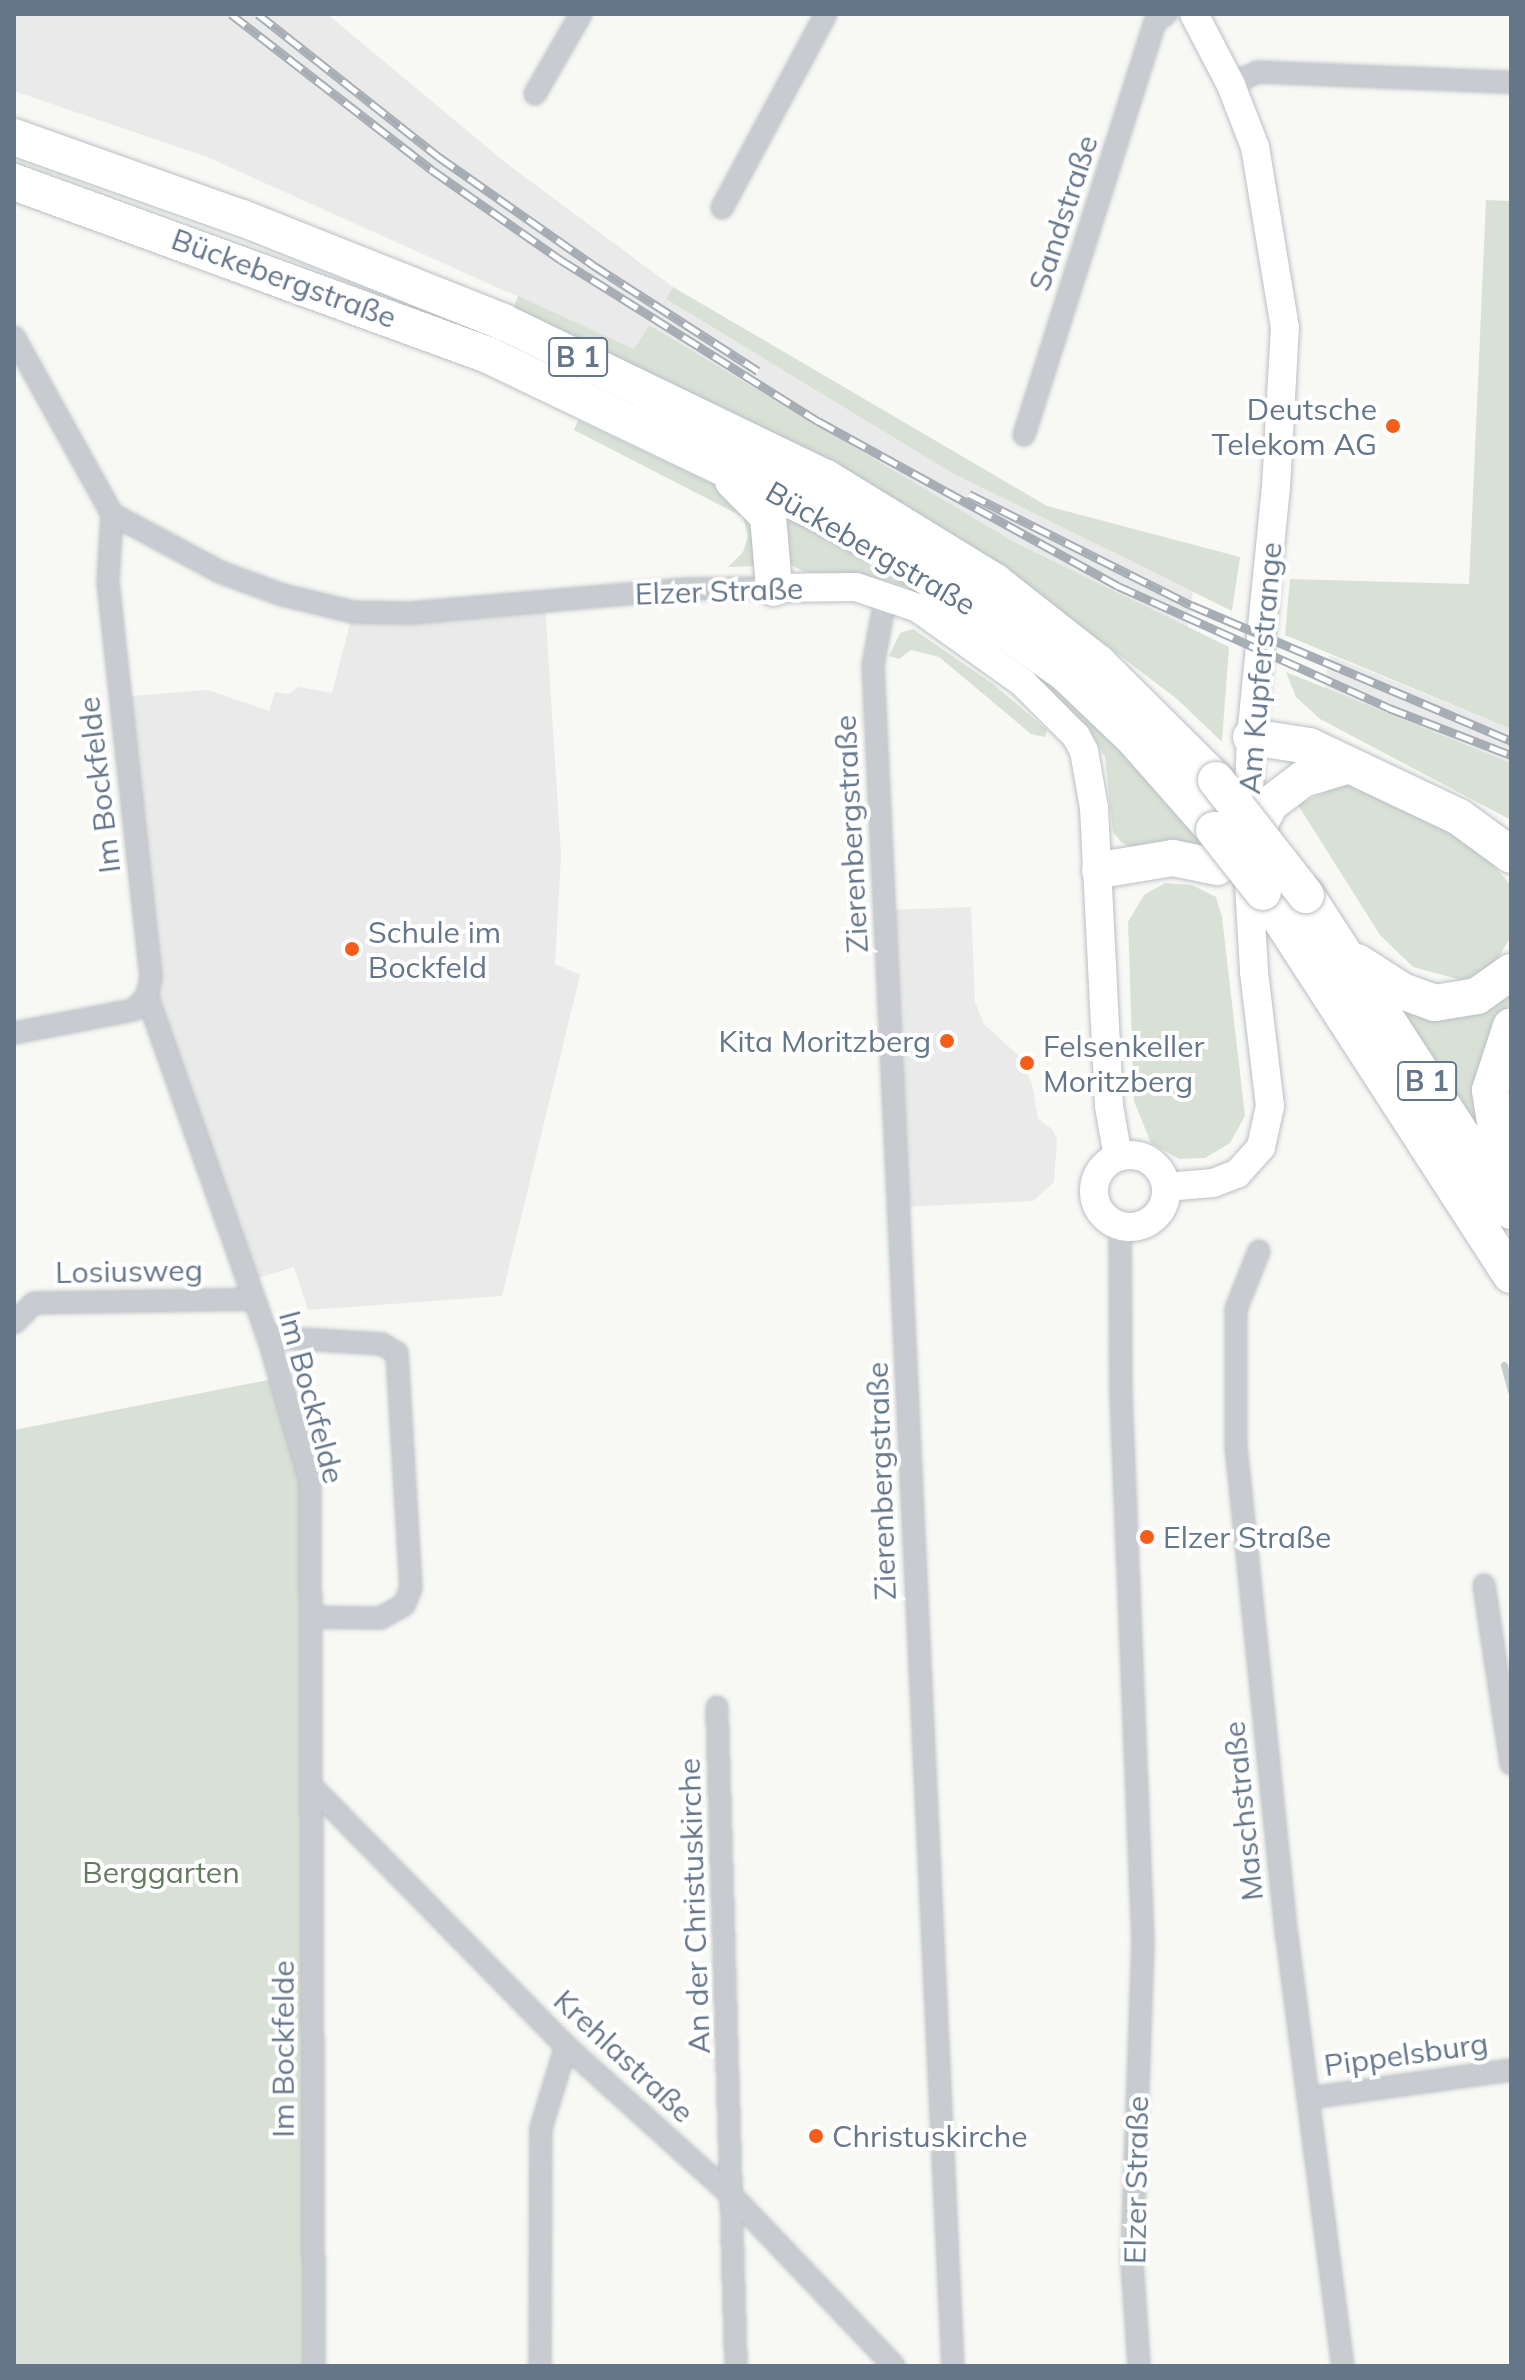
<!DOCTYPE html>
<html>
<head>
<meta charset="utf-8">
<style>
	body { margin:0 }
	#map { position:relative; width:1525px; height:2380px; overflow:hidden; background:#f8f9f5; font-family:Mulish,sans-serif }
	div>[style] { position:absolute }
	.built>* { inset:0; background:#e9eae9 }
	.green>* { inset:0; background:#d9e1d6 }
	.stream>* { height:7px; margin:-3.5px; padding:0 3.5px; transform-origin:3.5px; border-radius:3.5px; background:#c2cdd3 }
	.roads { filter:drop-shadow(0 0 2px #babfc4) drop-shadow(0 0 2px #babfc4) }
	.street>* { height:20px; margin:-10px; padding:0 10px; transform-origin:10px; border-radius:10px; background:#c8ccd0 }
	.secondary>* { height:28px; margin:-14px; padding:0 14px; transform-origin:14px; border-radius:14px; background:#fff }
	.secondary>.ring { margin:-14px; padding:0; box-sizing:content-box; background:none; border:28px solid #fff; border-radius:50% }
	.highway>* { height:36px; margin:-18px; padding:0 18px; transform-origin:18px; border-radius:18px; background:#fff }
	.rail>* { height:9px; margin-top:-4.5px; transform-origin:0; background:repeating-linear-gradient(90deg,#fff 0 18px,#a7adb4 0 36px); box-sizing:border-box; border-block:2px solid #a7adb4 }
	.bridges { filter:drop-shadow(0 0 2px #babdc1) drop-shadow(0 0 2px #babdc1) }
	.highway-bridge>* { height:36px; margin:-18px; padding:0 18px; transform-origin:18px; border-radius:18px; background:#fff }
	.dots>* { width:22px; height:22px; translate:-50% -50%; box-sizing:border-box; border:4px solid #fff; border-radius:50% }
	span { translate:-50% -50%; white-space:nowrap; text-align:center; line-height:1.15; -webkit-text-stroke:8px #fff; paint-order:stroke }
	.shield-label span { padding:2px 6px; background:#fff; border:2px solid; border-radius:6px; -webkit-text-stroke-width:0 }
	.shield-label { font-size:28px; color:#64768a; font-weight:700 }
	.street-label { font-size:30px; color:#64768a }
	.poi-label { font-size:30px; color:#64768a }
	.right { translate:-100% -50%; text-align:right }
	.left { translate:0 -50%; text-align:left }
	.park-label { font-size:30px; color:#637a60 }
	.frame { position:absolute; inset:0; border:16px solid #64768a; pointer-events:none }
</style>
</head>
<body>
<div id="map">
	<div class="built">
		<i style="clip-path:polygon(14px 14px,327px 14px,506px 163px,673px 287px,666px 299px,952px 473px,1193px 592px,1187px 629px,1016px 543px,649px 325px,634px 349px,207px 157px,14px 91px)"></i>
		<i style="clip-path:polygon(545px 603px,561px 855px,555px 964px,580px 975px,502px 1296px,308px 1310px,294px 1267px,248px 1281px,147px 996px,119px 697px,208px 690px,269px 711px,275px 692px,288px 694px,299px 687px,332px 693px,353px 612px)"></i>
		<i style="clip-path:polygon(1329px 655px,1511px 729px,1511px 763px,1325px 690px)"></i>
		<i style="clip-path:polygon(971px 907px,975px 1002px,984px 1024px,1021px 1058px,1032px 1084px,1038px 1119px,1052px 1129px,1057px 1139px,1054px 1182px,1033px 1201px,900px 1207px,885px 910px)"></i>
	</div>
	<div class="green">
		<i style="clip-path:polygon(1486px 200px,1511px 201px,1511px 729px,1285px 635px,1290px 579px,1469px 584px)"></i>
		<i style="clip-path:polygon(673px 287px,1047px 506px,1240px 557px,1232px 611px,952px 473px,666px 299px)"></i>
		<i style="clip-path:polygon(518px 296px,634px 349px,649px 325px,1016px 543px,1229px 647px,1222px 742px,1177px 699px,1002px 566px,811px 451px,513px 309px)"></i>
		<i style="clip-path:polygon(578px 420px,730px 492px,760px 521px,756px 566px,728px 567px,743px 552px,748px 536px,743px 517px,574px 430px)"></i>
		<i style="clip-path:polygon(783px 514px,843px 536px,1065px 687px,1212px 849px,1135px 850px,1121px 842px,1113px 832px,1105px 757px,1090px 730px,1056px 695px,976px 628px,910px 588px,865px 575px,805px 572px,789px 564px)"></i>
		<i style="clip-path:polygon(913px 629px,993px 684px,1047px 730px,1045px 737px,1031px 734px,939px 657px,911px 650px,899px 659px,889px 656px,900px 633px)"></i>
		<i style="clip-path:polygon(1286px 672px,1511px 763px,1511px 820px,1320px 719px,1296px 697px)"></i>
		<i style="clip-path:polygon(1350px 780px,1413px 804px,1480px 851px,1511px 885px,1511px 936px,1491px 971px,1461px 980px,1413px 967px,1380px 935px,1298px 805px)"></i>
		<i style="clip-path:polygon(1165px 883px,1192px 885px,1216px 897px,1222px 917px,1245px 1116px,1230px 1143px,1205px 1158px,1179px 1159px,1151px 1143px,1134px 1101px,1128px 922px,1144px 895px)"></i>
		<i style="clip-path:polygon(1511px 984px,1511px 1000px,1491px 1037px,1484px 1137px,1399px 1004px)"></i>
		<i style="clip-path:polygon(283px 1377px,305px 1449px,306px 2366px,14px 2366px,14px 1430px)"></i>
	</div>
	<div class="stream">
		<i style="left:1504px;top:1365px;width:27px;rotate:75deg"></i>
	</div>
	<div class="roads">
		<div class="street">
			<i style="left:1231px;top:85px;width:30px;rotate:-26deg"></i>
			<i style="left:1258px;top:72px;width:253px;rotate:2.3deg"></i>
			<i style="left:535px;top:94px;width:92px;rotate:-60.1deg"></i>
			<i style="left:722px;top:208px;width:220px;rotate:-61.8deg"></i>
			<i style="left:14px;top:337px;width:202px;rotate:61deg"></i>
			<i style="left:112px;top:514px;width:123px;rotate:28.2deg"></i>
			<i style="left:220px;top:572px;width:67px;rotate:20.1deg"></i>
			<i style="left:283px;top:595px;width:72px;rotate:13.7deg"></i>
			<i style="left:353px;top:612px;width:57px;rotate:1deg"></i>
			<i style="left:410px;top:613px;width:277px;rotate:-5deg"></i>
			<i style="left:686px;top:589px;width:88px;rotate:-0.7deg"></i>
			<i style="left:1024px;top:435px;width:433px;rotate:-72.4deg"></i>
			<i style="left:1155px;top:22px;width:14px;rotate:-36deg"></i>
			<i style="left:112px;top:514px;width:68px;rotate:93.4deg"></i>
			<i style="left:108px;top:582px;width:397px;rotate:83.8deg"></i>
			<i style="left:151px;top:977px;width:19px;rotate:102deg"></i>
			<i style="left:147px;top:996px;width:362px;rotate:70.5deg"></i>
			<i style="left:268px;top:1337px;width:150px;rotate:73.7deg"></i>
			<i style="left:310px;top:1481px;width:885px;rotate:89.74deg"></i>
			<i style="left:886px;top:595px;width:71px;rotate:100.5deg"></i>
			<i style="left:873px;top:665px;width:1703px;rotate:87.31deg"></i>
			<i style="left:14px;top:1033px;width:122px;rotate:-10.9deg"></i>
			<i style="left:134px;top:1010px;width:19px;rotate:-47deg"></i>
			<i style="left:1120px;top:1226px;width:168px;rotate:89.7deg"></i>
			<i style="left:1121px;top:1394px;width:548px;rotate:87.7deg"></i>
			<i style="left:1143px;top:1942px;width:320px;rotate:92deg"></i>
			<i style="left:1132px;top:2262px;width:104px;rotate:86.1deg"></i>
			<i style="left:1259px;top:1251px;width:62px;rotate:111.6deg"></i>
			<i style="left:1236px;top:1309px;width:137px;rotate:90deg"></i>
			<i style="left:1236px;top:1446px;width:493px;rotate:84.1deg"></i>
			<i style="left:1287px;top:1936px;width:434px;rotate:82.6deg"></i>
			<i style="left:14px;top:1323px;width:28px;rotate:-45deg"></i>
			<i style="left:34px;top:1303px;width:220px;rotate:-1deg"></i>
			<i style="left:268px;top:1337px;width:114px;rotate:3.5deg"></i>
			<i style="left:382px;top:1344px;width:17px;rotate:31deg"></i>
			<i style="left:397px;top:1353px;width:235px;rotate:86.6deg"></i>
			<i style="left:411px;top:1588px;width:18px;rotate:112deg"></i>
			<i style="left:404px;top:1605px;width:26px;rotate:151deg"></i>
			<i style="left:381px;top:1618px;width:69px;rotate:-179.2deg"></i>
			<i style="left:1484px;top:1585px;width:181px;rotate:81.4deg"></i>
			<i style="left:717px;top:1707px;width:659px;rotate:88.35deg"></i>
			<i style="left:314px;top:1789px;width:360px;rotate:45.6deg"></i>
			<i style="left:566px;top:2046px;width:227px;rotate:42.1deg"></i>
			<i style="left:734px;top:2198px;width:232px;rotate:46.4deg"></i>
			<i style="left:1309px;top:2098px;width:204px;rotate:-7.9deg"></i>
			<i style="left:540px;top:2366px;width:238px;rotate:-89.8deg"></i>
			<i style="left:541px;top:2128px;width:86px;rotate:-73deg"></i>
		</div>
		<div class="secondary">
			<i style="left:774px;top:588px;width:82px;rotate:-0.7deg"></i>
			<i style="left:856px;top:587px;width:65px;rotate:18.7deg"></i>
			<i style="left:918px;top:608px;width:129px;rotate:35.5deg"></i>
			<i style="left:1023px;top:683px;width:75px;rotate:45deg"></i>
			<i style="left:1076px;top:736px;width:17px;rotate:62deg"></i>
			<i style="left:1084px;top:751px;width:58px;rotate:80deg"></i>
			<i style="left:1094px;top:808px;width:298px;rotate:87.1deg"></i>
			<i style="left:1109px;top:1106px;width:52px;rotate:80deg"></i>
			<i class="ring" style="left:1094px;top:1155px;width:44px;height:44px"></i>
			<i style="left:1166px;top:1187px;width:47px;rotate:-4.9deg"></i>
			<i style="left:1213px;top:1183px;width:26px;rotate:-21deg"></i>
			<i style="left:1237px;top:1174px;width:36px;rotate:-48deg"></i>
			<i style="left:1261px;top:1147px;width:42px;rotate:-77.6deg"></i>
			<i style="left:1270px;top:1106px;width:136px;rotate:-96.8deg"></i>
			<i style="left:1254px;top:971px;width:122px;rotate:-93.3deg"></i>
			<i style="left:1247px;top:849px;width:112px;rotate:-88deg"></i>
			<i style="left:1251px;top:737px;width:251px;rotate:-84.3deg"></i>
			<i style="left:1276px;top:487px;width:159px;rotate:-86.8deg"></i>
			<i style="left:1285px;top:328px;width:183px;rotate:-99.4deg"></i>
			<i style="left:1255px;top:147px;width:66px;rotate:-111.2deg"></i>
			<i style="left:1231px;top:85px;width:80px;rotate:-117.5deg"></i>
		</div>
		<div class="highway">
			<i style="left:14px;top:137px;width:242px;rotate:19.6deg"></i>
			<i style="left:242px;top:218px;width:281px;rotate:21.7deg"></i>
			<i style="left:503px;top:322px;width:359px;rotate:25.8deg"></i>
			<i style="left:826px;top:478px;width:198px;rotate:31.6deg"></i>
			<i style="left:995px;top:582px;width:131px;rotate:38.2deg"></i>
			<i style="left:1098px;top:663px;width:166px;rotate:44.8deg"></i>
			<i style="left:14px;top:182px;width:505px;rotate:20.05deg"></i>
			<i style="left:488px;top:355px;width:361px;rotate:25.6deg"></i>
			<i style="left:814px;top:511px;width:102px;rotate:28.6deg"></i>
			<i style="left:904px;top:560px;width:197px;rotate:35.1deg"></i>
			<i style="left:1065px;top:673px;width:97px;rotate:43.7deg"></i>
			<i style="left:1135px;top:740px;width:120px;rotate:48.7deg"></i>
			<i style="left:733px;top:481px;width:49px;rotate:45deg"></i>
			<i style="left:768px;top:516px;width:72px;rotate:85.2deg"></i>
			<i style="left:1251px;top:737px;width:59px;rotate:8.8deg"></i>
			<i style="left:1309px;top:746px;width:166px;rotate:25.3deg"></i>
			<i style="left:1459px;top:817px;width:64px;rotate:36.2deg"></i>
			<i style="left:1247px;top:849px;width:51px;rotate:-62.9deg"></i>
			<i style="left:1270px;top:804px;width:41px;rotate:-37.1deg"></i>
			<i style="left:1303px;top:779px;width:45px;rotate:-16.8deg"></i>
			<i style="left:1100px;top:870px;width:74px;rotate:-9.3deg"></i>
			<i style="left:1173px;top:858px;width:45px;rotate:11.6deg"></i>
			<i style="left:1263px;top:892px;width:456px;rotate:57.1deg"></i>
			<i style="left:1306px;top:895px;width:377px;rotate:57deg"></i>
			<i style="left:1357px;top:962px;width:54px;rotate:32.8deg"></i>
			<i style="left:1402px;top:991px;width:35px;rotate:20deg"></i>
			<i style="left:1435px;top:1003px;width:43px;rotate:-9.5deg"></i>
			<i style="left:1477px;top:996px;width:42px;rotate:-35.2deg"></i>
			<i style="left:1505px;top:1186px;width:97px;rotate:-98.9deg"></i>
			<i style="left:1490px;top:1090px;width:67px;rotate:-71.8deg"></i>
		</div>
	</div>
	<div class="rail">
		<i style="left:231px;top:14px;width:254px;rotate:37.8deg"></i>
		<i style="left:432px;top:170px;width:157px;rotate:34.9deg"></i>
		<i style="left:561px;top:260px;width:303px;rotate:32.1deg"></i>
		<i style="left:818px;top:421px;width:342px;rotate:28.8deg"></i>
		<i style="left:1118px;top:586px;width:297px;rotate:24.2deg"></i>
		<i style="left:1389px;top:708px;width:131px;rotate:21.1deg"></i>
		<i style="left:258px;top:14px;width:231px;rotate:38.3deg"></i>
		<i style="left:439px;top:157px;width:188px;rotate:35deg"></i>
		<i style="left:593px;top:265px;width:196px;rotate:32.7deg"></i>
		<i style="left:969px;top:494px;width:248px;rotate:26.6deg"></i>
		<i style="left:1191px;top:605px;width:348px;rotate:23deg"></i>
	</div>
	<div class="bridges">
		<div class="highway-bridge">
			<i style="left:1216px;top:780px;width:146px;rotate:52deg"></i>
			<i style="left:1214px;top:830px;width:79px;rotate:51.7deg"></i>
		</div>
	</div>
	<div class="dots">
		<i style="left:1393px;top:426px;background:#f55e19"></i>
		<i style="left:352px;top:949px;background:#f55e19"></i>
		<i style="left:947px;top:1041px;background:#f55e19"></i>
		<i style="left:1027px;top:1063px;background:#f55e19"></i>
		<i style="left:1147px;top:1537px;background:#f55e19"></i>
		<i style="left:816px;top:2136px;background:#f55e19"></i>
	</div>
	<div class="shield-label">
		<span style="left:578px;top:357px">B 1</span>
		<span style="left:1427px;top:1081px">B 1</span>
	</div>
	<div class="street-label">
		<span style="left:1063px;top:213px;rotate:-72deg">Sandstraße</span>
		<span style="left:284px;top:278px;rotate:20deg">Bückebergstraße</span>
		<span style="left:871px;top:548px;rotate:30deg">Bückebergstraße</span>
		<span style="left:719px;top:591px;rotate:-2deg">Elzer Straße</span>
		<span style="left:1260px;top:668px;rotate:-85deg">Am Kupferstrange</span>
		<span style="left:99px;top:785px;rotate:-97deg">Im Bockfelde</span>
		<span style="left:851px;top:834px;rotate:-93deg">Zierenbergstraße</span>
		<span style="left:129px;top:1271px;rotate:-1deg">Losiusweg</span>
		<span style="left:312px;top:1397px;rotate:75deg">Im Bockfelde</span>
		<span style="left:881px;top:1481px;rotate:-92deg">Zierenbergstraße</span>
		<span style="left:1243px;top:1811px;rotate:-96deg">Maschstraße</span>
		<span style="left:694px;top:1906px;rotate:-92deg">An der Christuskirche</span>
		<span style="left:283px;top:2049px;rotate:-90deg">Im Bockfelde</span>
		<span style="left:1406px;top:2054px;rotate:-8deg">Pippelsburg</span>
		<span style="left:624px;top:2056px;rotate:43deg">Krehlastraße</span>
		<span style="left:1136px;top:2180px;rotate:-89deg">Elzer Straße</span>
	</div>
	<div class="poi-label">
		<span class="right" style="left:1377px;top:426px">Deutsche<br>Telekom AG</span>
		<span class="left" style="left:368px;top:949px">Schule im<br>Bockfeld</span>
		<span class="right" style="left:931px;top:1041px">Kita Moritzberg</span>
		<span class="left" style="left:1043px;top:1063px">Felsenkeller<br>Moritzberg</span>
		<span class="left" style="left:1163px;top:1537px">Elzer Straße</span>
		<span class="left" style="left:832px;top:2136px">Christuskirche</span>
	</div>
	<div class="park-label">
		<span style="left:161px;top:1872px">Berggarten</span>
	</div>
	<div class="frame"></div>
</div>
</body>
</html>
